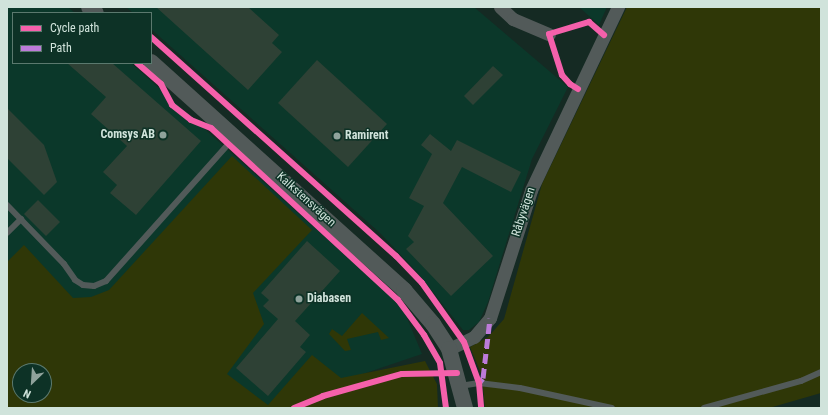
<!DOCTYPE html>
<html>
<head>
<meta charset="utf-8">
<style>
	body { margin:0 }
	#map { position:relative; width:828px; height:415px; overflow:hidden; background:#152a23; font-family:"Roboto Condensed",sans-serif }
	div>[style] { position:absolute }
	.built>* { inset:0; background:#0b382a }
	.green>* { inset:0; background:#2f3707 }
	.building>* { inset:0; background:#2e4135 }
	.service>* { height:6px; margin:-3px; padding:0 3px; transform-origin:3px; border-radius:3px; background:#525a59 }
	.minor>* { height:13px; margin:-6.5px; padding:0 6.5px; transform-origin:6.5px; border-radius:6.5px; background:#525a59 }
	.tertiary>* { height:16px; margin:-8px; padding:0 8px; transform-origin:8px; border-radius:8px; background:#525a59 }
	.quiet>* { height:5px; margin-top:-2.5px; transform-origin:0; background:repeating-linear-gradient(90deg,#bd7bd9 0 10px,transparent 0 15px) }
	.cycleway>* { height:6px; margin:-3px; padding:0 3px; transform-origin:3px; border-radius:3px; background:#f560ab }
	.dots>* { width:11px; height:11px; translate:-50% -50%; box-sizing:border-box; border:2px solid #0d3226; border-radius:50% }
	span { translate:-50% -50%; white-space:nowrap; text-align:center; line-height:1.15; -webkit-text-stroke:3px #0d3226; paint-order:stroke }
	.poi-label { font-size:12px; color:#d0e3db; font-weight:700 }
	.right { translate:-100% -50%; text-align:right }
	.left { translate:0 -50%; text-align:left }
	.street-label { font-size:12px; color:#d0e3db }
	.frame { position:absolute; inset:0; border:8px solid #d0e3db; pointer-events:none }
	.legend { position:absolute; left:12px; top:12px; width:140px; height:52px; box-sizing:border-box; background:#0d3226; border:1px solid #5b796e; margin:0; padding:5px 7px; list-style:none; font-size:12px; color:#d0e3db }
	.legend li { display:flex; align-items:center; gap:8px; height:20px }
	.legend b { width:20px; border:1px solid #5b796e }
	.north { position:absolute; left:12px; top:363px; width:40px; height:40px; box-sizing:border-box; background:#0d3226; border:1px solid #5b796e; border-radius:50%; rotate:205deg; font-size:11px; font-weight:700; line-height:16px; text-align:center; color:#d0e3db }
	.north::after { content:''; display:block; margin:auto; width:14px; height:18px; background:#8fa29b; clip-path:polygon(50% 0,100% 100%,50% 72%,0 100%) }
</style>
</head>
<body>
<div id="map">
	<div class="built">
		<i style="clip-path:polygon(evenodd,7px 7px,68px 7px,75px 13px,13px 13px,13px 63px,131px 63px,402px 306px,422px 354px,262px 408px,7px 408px,7px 7px,20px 371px,44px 371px,44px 395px,20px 395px,20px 371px)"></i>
		<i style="clip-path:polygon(126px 7px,474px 7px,568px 87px,532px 159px,488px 302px,479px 322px,469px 330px,463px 330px,418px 273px,380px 233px,151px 29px,151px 13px,133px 13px)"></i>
		<i style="clip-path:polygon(579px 7px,607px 7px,599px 25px)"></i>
	</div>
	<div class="green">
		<i style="clip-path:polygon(627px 7px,821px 7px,821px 393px,769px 408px,485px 408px,482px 376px,470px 347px,488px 337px,504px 319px,542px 184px)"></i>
		<i style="clip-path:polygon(evenodd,232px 156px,312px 230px,253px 293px,264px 324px,227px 374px,268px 405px,312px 355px,341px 378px,425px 361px,437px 384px,438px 408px,7px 408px,7px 262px,24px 245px,73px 298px,91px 297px,109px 290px,232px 156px,20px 371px,44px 371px,44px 395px,20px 395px,20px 371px)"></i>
		<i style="clip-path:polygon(362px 313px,389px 338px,381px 340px,378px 332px,347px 339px,351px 350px,345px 351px,329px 334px,332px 329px,342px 336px)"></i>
	</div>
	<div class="building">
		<i style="clip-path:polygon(156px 7px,248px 7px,279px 35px,272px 43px,282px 52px,248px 90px)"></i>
		<i style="clip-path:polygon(317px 60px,387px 124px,348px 167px,278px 103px)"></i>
		<i style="clip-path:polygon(67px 63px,112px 63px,201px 141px,136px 215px,110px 193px,117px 185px,103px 172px,127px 146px,91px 114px,106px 97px)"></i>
		<i style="clip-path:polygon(493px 66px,503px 75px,473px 105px,464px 96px)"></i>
		<i style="clip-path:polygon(7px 108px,44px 145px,57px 182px,44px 195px,7px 158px)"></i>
		<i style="clip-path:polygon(430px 134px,451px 151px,457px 140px,521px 172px,511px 192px,462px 167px,443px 203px,493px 256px,451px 296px,406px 249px,414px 242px,408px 236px,424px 206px,409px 198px,432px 154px,421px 145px)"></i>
		<i style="clip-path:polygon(38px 200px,60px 222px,46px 236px,24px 214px)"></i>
		<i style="clip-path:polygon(307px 241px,340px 271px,295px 321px,310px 335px,300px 347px,306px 352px,268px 396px,236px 368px,278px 319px,263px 306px,269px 300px,261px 293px)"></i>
	</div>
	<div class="service">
		<i style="left:7px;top:205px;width:82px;rotate:46deg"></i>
		<i style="left:64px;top:264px;width:19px;rotate:55deg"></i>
		<i style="left:75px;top:280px;width:9px;rotate:32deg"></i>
		<i style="left:83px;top:285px;width:11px;rotate:5deg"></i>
		<i style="left:94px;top:286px;width:13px;rotate:-23deg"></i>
		<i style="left:106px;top:281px;width:192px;rotate:-48.2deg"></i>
		<i style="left:7px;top:233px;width:20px;rotate:-45deg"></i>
		<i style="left:460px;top:386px;width:19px;rotate:-9deg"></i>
		<i style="left:479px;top:383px;width:41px;rotate:7deg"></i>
		<i style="left:520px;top:388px;width:94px;rotate:12.3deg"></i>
		<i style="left:704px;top:408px;width:101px;rotate:-15.6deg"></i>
		<i style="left:801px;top:381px;width:22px;rotate:-24deg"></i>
	</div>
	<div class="minor">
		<i style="left:500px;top:7px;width:18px;rotate:43deg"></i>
		<i style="left:513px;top:19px;width:39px;rotate:23deg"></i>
		<i style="left:449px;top:349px;width:28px;rotate:-26deg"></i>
		<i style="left:474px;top:337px;width:25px;rotate:-50deg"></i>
		<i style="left:490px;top:318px;width:134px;rotate:-72.2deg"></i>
		<i style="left:531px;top:190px;width:203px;rotate:-64.6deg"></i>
	</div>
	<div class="tertiary">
		<i style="left:89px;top:7px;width:9px;rotate:41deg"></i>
		<i style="left:151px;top:62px;width:341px;rotate:42deg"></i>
		<i style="left:404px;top:290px;width:45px;rotate:49.5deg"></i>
		<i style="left:433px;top:324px;width:30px;rotate:57deg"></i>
		<i style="left:449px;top:349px;width:61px;rotate:74.8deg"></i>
	</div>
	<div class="quiet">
		<i style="left:479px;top:383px;width:6px;rotate:-51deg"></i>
		<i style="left:483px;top:378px;width:60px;rotate:-83.3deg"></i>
	</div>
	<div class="cycleway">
		<i style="left:151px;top:37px;width:329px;rotate:41.8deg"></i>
		<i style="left:396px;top:256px;width:37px;rotate:46deg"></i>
		<i style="left:422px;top:283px;width:72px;rotate:54.6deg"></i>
		<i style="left:464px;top:342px;width:44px;rotate:69.9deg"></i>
		<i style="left:479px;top:383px;width:25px;rotate:85deg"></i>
		<i style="left:137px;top:63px;width:32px;rotate:41deg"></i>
		<i style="left:161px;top:84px;width:24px;rotate:62deg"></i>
		<i style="left:172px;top:105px;width:24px;rotate:38deg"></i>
		<i style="left:191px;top:120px;width:22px;rotate:22deg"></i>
		<i style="left:211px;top:128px;width:254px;rotate:42.6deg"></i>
		<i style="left:398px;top:300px;width:44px;rotate:53.4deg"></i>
		<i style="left:424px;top:335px;width:32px;rotate:60deg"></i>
		<i style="left:440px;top:363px;width:45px;rotate:82.4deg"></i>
		<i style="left:578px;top:89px;width:9px;rotate:-148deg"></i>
		<i style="left:570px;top:84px;width:12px;rotate:-132deg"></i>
		<i style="left:562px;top:75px;width:43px;rotate:-107.6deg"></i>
		<i style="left:549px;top:34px;width:42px;rotate:-16.7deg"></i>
		<i style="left:589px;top:22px;width:20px;rotate:41deg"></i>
		<i style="left:294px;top:408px;width:31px;rotate:-22deg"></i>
		<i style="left:323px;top:396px;width:82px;rotate:-15.6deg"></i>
		<i style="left:402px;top:374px;width:55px;rotate:-1deg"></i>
	</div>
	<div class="dots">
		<i style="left:163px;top:135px;background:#8fa29b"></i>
		<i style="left:337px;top:136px;background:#8fa29b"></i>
		<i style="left:299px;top:299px;background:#8fa29b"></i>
	</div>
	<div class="poi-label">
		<span class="right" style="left:155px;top:135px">Comsys AB</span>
		<span class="left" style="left:345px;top:136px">Ramirent</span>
		<span class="left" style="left:307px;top:299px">Diabasen</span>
	</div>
	<div class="street-label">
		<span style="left:306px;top:200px;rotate:42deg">Kalkstensvägen</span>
		<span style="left:524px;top:212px;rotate:-72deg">Råbyvägen</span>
	</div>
	<div class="frame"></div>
	<ul class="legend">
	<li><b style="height:5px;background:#f560ab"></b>Cycle path</li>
	<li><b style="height:5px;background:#bd7bd9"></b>Path</li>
	</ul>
	<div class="north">N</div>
</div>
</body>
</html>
